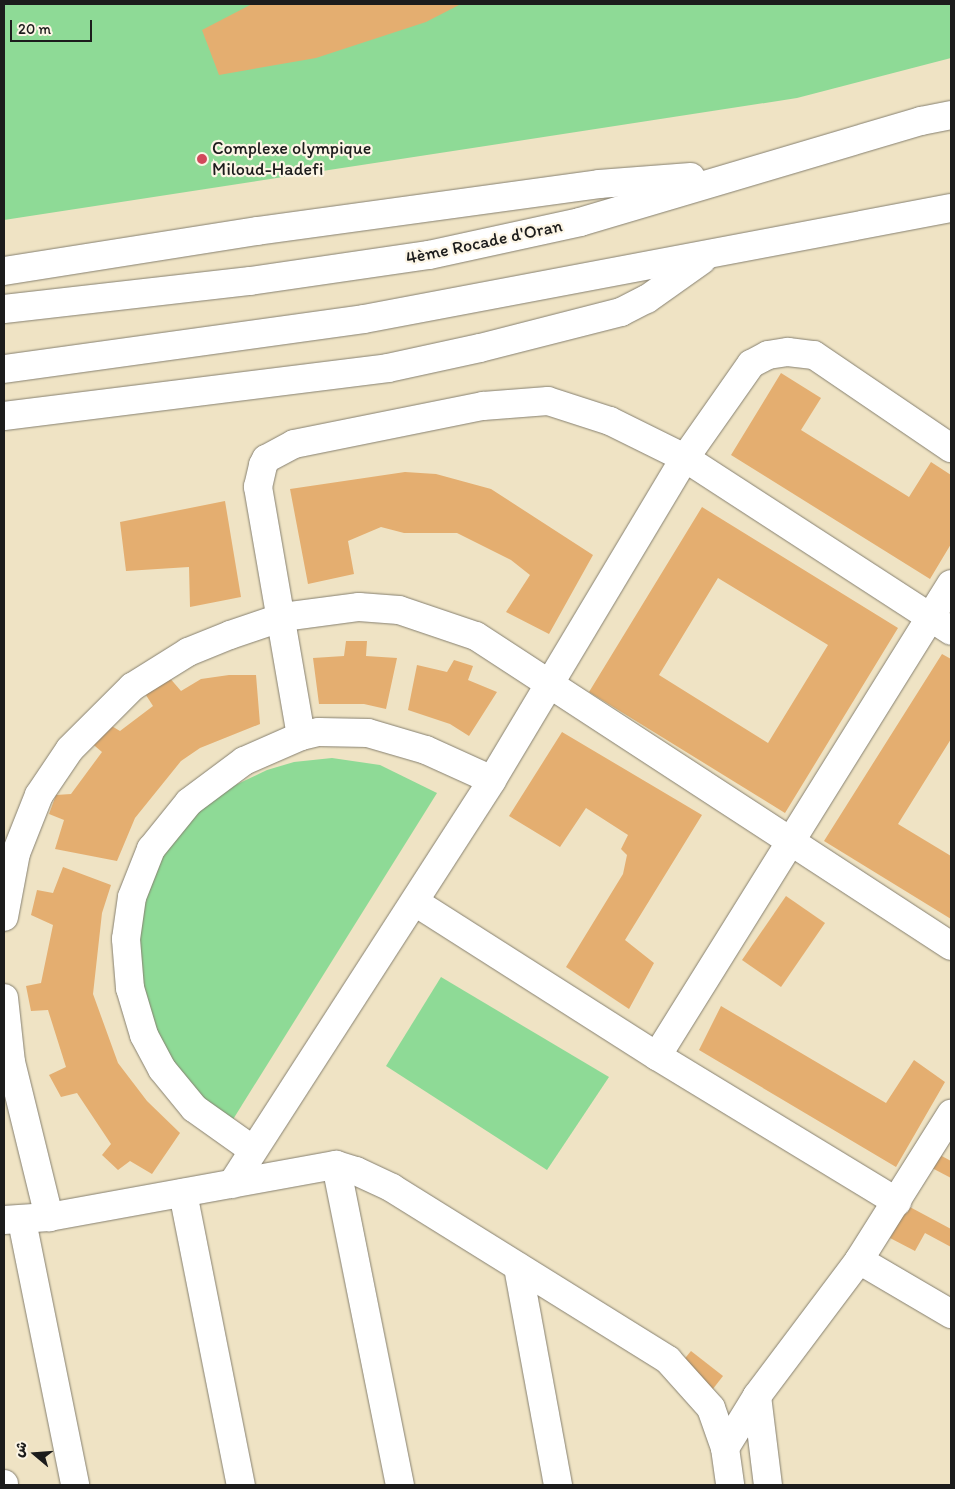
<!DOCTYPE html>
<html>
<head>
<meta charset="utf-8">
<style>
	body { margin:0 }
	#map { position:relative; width:955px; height:1489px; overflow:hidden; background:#efe3c4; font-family:Itim,"Playpen Sans Arabic",sans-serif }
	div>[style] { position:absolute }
	.green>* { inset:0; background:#8eda96 }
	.building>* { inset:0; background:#e4ae70 }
	.roads { filter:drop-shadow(0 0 1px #868070) drop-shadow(0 0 1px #868070) }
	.minor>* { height:28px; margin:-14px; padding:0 14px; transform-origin:14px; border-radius:14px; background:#fff }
	.major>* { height:28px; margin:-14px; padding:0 14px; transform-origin:14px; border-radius:14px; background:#fff }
	.highway>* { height:28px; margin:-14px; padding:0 14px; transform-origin:14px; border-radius:14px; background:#fff }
	.dots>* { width:14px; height:14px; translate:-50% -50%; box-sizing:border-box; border:2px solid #fcf5e5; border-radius:50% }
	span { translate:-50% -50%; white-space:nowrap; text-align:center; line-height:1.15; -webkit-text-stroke:4.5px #fcf5e5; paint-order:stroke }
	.poi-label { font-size:18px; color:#1c1c1c }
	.left { translate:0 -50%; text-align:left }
	.street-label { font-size:18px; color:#1c1c1c }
	.frame { position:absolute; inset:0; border:5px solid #1c1c1c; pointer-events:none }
	.north { position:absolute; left:10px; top:1429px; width:50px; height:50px; -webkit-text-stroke:4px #fcf5e5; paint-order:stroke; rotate:288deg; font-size:14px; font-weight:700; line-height:20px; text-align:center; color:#1c1c1c }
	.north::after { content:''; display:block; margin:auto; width:18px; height:22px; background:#1c1c1c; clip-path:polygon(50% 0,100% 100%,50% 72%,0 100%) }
	.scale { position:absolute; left:10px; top:20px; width:82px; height:22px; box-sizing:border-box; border:2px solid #1c1c1c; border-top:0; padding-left:6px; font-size:15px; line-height:18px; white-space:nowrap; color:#1c1c1c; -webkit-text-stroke:4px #fcf5e5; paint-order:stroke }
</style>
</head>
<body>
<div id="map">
	<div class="green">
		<i style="clip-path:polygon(4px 4px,951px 4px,951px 58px,797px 98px,4px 220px)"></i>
		<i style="clip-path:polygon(332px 758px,380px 765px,437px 793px,227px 1129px,195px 1099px,139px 1005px,135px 918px,163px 852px,201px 809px,225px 790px,267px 770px,294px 762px)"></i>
		<i style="clip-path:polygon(441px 977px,609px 1077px,547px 1170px,386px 1066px)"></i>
	</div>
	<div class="building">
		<i style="clip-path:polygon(252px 4px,461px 4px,426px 22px,316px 58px,219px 75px,202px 30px)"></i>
		<i style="clip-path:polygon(781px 373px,821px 398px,801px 430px,909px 497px,931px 462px,951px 475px,951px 544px,930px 579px,731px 455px)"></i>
		<i style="clip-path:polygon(405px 472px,436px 474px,491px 489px,593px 555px,549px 634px,506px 612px,530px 575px,511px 560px,457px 533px,404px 533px,381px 527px,348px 541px,354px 574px,308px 584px,290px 489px)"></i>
		<i style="clip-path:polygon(225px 501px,241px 597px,190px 607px,189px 567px,126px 571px,120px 522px)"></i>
		<i style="clip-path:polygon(evenodd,702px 507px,898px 628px,785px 813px,589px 692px,702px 507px,718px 578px,828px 645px,768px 743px,659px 675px,718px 578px)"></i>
		<i style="clip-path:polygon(346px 641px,367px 641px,366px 656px,397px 658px,386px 709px,364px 704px,319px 704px,313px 658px,344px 656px)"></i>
		<i style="clip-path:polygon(942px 654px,951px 659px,951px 739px,898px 824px,951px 856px,951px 919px,824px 841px)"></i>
		<i style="clip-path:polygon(454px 660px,473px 666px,468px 680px,497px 692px,469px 736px,450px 724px,408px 710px,417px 665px,447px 672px)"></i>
		<i style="clip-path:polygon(229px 675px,256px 675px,260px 724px,200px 748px,181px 761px,135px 818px,117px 861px,55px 849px,64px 820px,49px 814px,56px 795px,71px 794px,102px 752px,89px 741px,105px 722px,120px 731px,153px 706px,144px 692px,168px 676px,181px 691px,201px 679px)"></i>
		<i style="clip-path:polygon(562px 732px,702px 815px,625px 940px,654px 963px,629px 1009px,566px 967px,623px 874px,627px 855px,621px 849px,628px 835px,586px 808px,560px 847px,509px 816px)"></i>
		<i style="clip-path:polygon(63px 867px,111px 885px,102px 913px,93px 994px,118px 1063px,147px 1101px,180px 1133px,152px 1174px,130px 1161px,118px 1170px,102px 1155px,111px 1144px,77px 1093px,61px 1097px,49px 1075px,66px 1067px,48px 1010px,31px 1011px,26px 986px,41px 983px,53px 925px,31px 915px,37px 890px,53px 893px)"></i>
		<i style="clip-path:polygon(786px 896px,825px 923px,781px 987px,742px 960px)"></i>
		<i style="clip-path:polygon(721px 1006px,886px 1103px,914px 1060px,945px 1082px,896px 1167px,699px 1050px)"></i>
		<i style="clip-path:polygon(938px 1154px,951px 1161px,951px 1178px,932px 1168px)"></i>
		<i style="clip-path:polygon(908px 1206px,951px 1229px,951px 1247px,925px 1233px,915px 1251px,890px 1238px)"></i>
		<i style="clip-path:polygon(691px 1351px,723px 1376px,709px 1394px,677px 1368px)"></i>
	</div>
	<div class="roads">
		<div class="minor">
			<i style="left:301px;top:736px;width:253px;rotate:-99.8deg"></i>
			<i style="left:258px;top:487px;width:23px;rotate:-77deg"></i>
			<i style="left:263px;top:465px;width:7px;rotate:-63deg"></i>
			<i style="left:266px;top:459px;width:32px;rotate:-28deg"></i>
			<i style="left:294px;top:444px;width:193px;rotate:-11.4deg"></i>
			<i style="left:483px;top:406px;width:65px;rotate:-4.4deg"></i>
			<i style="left:548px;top:401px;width:65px;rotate:17.9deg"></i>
			<i style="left:610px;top:421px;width:84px;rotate:26.3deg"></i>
			<i style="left:685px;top:458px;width:317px;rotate:33deg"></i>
			<i style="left:415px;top:902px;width:287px;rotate:32.5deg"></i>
			<i style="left:657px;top:1056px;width:281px;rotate:31.3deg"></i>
			<i style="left:4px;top:917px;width:65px;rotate:-79.4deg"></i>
			<i style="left:16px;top:853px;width:62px;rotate:-68.4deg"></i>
			<i style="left:39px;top:795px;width:55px;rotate:-56deg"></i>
			<i style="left:70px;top:749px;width:88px;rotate:-45deg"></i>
			<i style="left:132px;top:687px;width:66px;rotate:-32deg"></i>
			<i style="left:188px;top:652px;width:45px;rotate:-22deg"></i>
			<i style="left:230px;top:635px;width:56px;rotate:-18.8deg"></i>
			<i style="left:283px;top:617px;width:77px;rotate:-7.5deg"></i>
			<i style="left:359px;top:607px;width:40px;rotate:4.3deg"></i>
			<i style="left:399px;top:610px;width:81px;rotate:18.7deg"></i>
			<i style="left:476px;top:636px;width:567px;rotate:33.13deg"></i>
			<i style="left:4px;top:998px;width:64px;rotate:83.8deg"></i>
			<i style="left:11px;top:1062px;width:160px;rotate:76.2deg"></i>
			<i style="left:657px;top:1056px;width:556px;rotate:-58.08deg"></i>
			<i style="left:253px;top:1150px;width:72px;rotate:-144.6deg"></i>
			<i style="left:194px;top:1108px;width:50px;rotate:-129.4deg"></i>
			<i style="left:162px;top:1069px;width:38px;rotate:-118deg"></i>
			<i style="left:144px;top:1035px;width:49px;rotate:-106.6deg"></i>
			<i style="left:130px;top:988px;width:49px;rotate:-94.7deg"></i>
			<i style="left:126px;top:939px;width:42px;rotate:-81.9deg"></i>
			<i style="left:132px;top:897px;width:52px;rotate:-68.4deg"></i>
			<i style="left:151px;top:849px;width:60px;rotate:-51deg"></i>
			<i style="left:189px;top:802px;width:69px;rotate:-36.7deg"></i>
			<i style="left:244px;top:761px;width:62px;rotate:-23.7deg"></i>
			<i style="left:301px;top:736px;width:18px;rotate:-13deg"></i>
			<i style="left:319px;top:732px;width:49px;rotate:1.2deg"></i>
			<i style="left:368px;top:733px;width:60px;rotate:16.3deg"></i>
			<i style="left:426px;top:750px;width:72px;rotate:24.4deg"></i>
			<i style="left:336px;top:1165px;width:326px;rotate:78.7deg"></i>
			<i style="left:232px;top:1184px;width:480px;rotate:-57.2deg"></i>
			<i style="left:492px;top:780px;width:375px;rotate:-59.1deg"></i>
			<i style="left:685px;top:458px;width:115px;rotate:-54.9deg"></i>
			<i style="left:751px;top:364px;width:19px;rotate:-28deg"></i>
			<i style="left:768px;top:355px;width:20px;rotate:-9deg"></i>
			<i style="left:788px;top:352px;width:26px;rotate:7deg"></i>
			<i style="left:814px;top:355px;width:166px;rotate:34.2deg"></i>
			<i style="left:183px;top:1193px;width:298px;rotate:78.8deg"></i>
			<i style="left:4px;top:1220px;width:45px;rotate:-3.8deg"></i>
			<i style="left:49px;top:1217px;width:292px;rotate:-10.3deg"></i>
			<i style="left:336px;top:1165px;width:21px;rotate:17deg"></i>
			<i style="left:356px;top:1171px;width:40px;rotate:25deg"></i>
			<i style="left:392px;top:1188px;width:325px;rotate:31.9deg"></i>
			<i style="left:668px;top:1360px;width:64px;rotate:48.1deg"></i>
			<i style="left:711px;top:1408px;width:42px;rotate:70.7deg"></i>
			<i style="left:725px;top:1448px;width:37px;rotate:82deg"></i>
			<i style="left:22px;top:1221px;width:269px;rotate:78.6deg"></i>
			<i style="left:859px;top:1260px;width:107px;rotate:30.4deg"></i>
			<i style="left:518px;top:1267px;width:222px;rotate:79.6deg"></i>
			<i style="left:757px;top:1396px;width:90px;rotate:83deg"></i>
			<i style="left:725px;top:1448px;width:61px;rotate:-58.4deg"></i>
			<i style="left:757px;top:1396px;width:170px;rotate:-53.1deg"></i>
			<i style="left:859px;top:1260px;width:173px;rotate:-57.8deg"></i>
		</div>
		<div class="major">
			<i style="left:4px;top:1484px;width:1px;rotate:90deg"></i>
		</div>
		<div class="highway">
			<i style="left:4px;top:271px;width:256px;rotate:-9deg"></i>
			<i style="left:257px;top:231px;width:345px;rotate:-7.8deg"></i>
			<i style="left:599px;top:184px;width:92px;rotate:-4.4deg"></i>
			<i style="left:4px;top:309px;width:248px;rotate:-6.5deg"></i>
			<i style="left:250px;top:281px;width:181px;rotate:-8.3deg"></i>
			<i style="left:429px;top:255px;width:155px;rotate:-12.3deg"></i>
			<i style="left:580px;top:222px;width:356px;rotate:-16.5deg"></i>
			<i style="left:921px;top:121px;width:31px;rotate:-11deg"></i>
			<i style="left:4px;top:369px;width:363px;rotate:-7.9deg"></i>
			<i style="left:364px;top:319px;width:597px;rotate:-10.71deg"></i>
			<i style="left:4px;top:416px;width:387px;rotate:-7.1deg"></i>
			<i style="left:388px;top:368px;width:94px;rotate:-12.3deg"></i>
			<i style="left:480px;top:348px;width:146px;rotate:-14.3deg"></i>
			<i style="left:621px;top:312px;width:29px;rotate:-27deg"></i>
			<i style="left:647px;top:299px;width:67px;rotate:-35.3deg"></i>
		</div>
	</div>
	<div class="dots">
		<i style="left:202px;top:159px;background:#d1495b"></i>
	</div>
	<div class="poi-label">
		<span class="left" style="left:212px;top:159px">Complexe olympique<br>Miloud-Hadefi</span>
	</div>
	<div class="street-label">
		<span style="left:484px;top:242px;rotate:-12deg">4ème Rocade d'Oran</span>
	</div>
	<div class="frame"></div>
	<div class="north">ش</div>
	<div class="scale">20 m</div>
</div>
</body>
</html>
